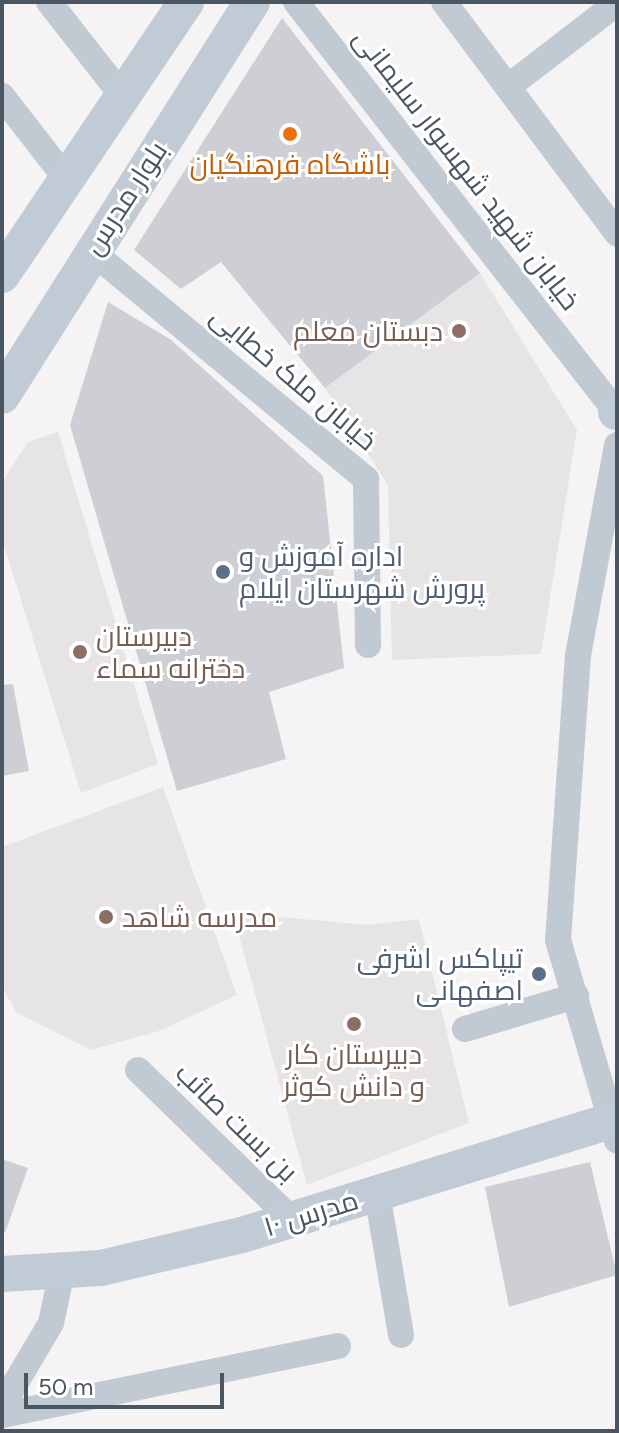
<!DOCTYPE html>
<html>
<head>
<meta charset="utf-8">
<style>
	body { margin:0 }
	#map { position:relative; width:619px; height:1433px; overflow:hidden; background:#f5f3f3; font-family:Figtree,Cairo,sans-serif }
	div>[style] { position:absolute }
	.education>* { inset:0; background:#e6e4e5 }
	.building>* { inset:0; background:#cdcfd5 }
	.street>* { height:26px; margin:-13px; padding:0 13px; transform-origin:13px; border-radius:13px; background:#c1cad2 }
	.secondary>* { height:36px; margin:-18px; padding:0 18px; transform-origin:18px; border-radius:18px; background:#c1cbd6 }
	.dots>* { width:22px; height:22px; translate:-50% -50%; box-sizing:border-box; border:4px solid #fff; border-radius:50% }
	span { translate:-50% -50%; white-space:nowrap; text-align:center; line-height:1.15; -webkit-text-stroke:6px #fff; paint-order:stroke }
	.food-label { font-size:28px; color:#c56008 }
	.street-label { font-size:28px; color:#4a5661 }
	.education-label { font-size:28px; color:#785e54 }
	.right { translate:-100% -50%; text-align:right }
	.left { translate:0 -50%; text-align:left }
	.service-label { font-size:28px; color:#4e5e75 }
	.frame { position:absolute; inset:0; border:4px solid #4a5661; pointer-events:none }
	.scale { position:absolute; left:24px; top:1373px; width:200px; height:36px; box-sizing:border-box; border:4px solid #4a5661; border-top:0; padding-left:10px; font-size:24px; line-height:28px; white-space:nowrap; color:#4a5661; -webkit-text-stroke:6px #fff; paint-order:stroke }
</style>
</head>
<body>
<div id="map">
	<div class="education">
		<i style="clip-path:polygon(480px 273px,577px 430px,541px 654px,392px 660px,388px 485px,325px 388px)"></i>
		<i style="clip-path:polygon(58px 432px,158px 764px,81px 793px,2px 539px,2px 482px,28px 442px)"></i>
		<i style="clip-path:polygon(163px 787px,237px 995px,159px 1031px,91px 1050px,16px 1012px,2px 986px,2px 847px)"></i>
		<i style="clip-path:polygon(233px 913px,368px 925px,419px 919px,469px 1123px,307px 1185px)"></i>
	</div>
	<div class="building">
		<i style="clip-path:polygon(282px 18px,480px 273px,325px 388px,221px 262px,181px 289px,134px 250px)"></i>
		<i style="clip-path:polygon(108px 302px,170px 339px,323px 476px,344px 668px,269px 692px,286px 759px,177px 791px,70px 425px)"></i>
		<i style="clip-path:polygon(13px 684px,29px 771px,2px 776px,2px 685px)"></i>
		<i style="clip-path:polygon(2px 1159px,28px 1168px,5px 1233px,2px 1232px)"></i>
		<i style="clip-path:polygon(590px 1162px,617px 1275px,509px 1307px,485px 1187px)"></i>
	</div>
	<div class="street">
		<i style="left:49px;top:2px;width:115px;rotate:52deg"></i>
		<i style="left:296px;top:2px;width:521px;rotate:52.01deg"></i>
		<i style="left:444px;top:2px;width:289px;rotate:53.2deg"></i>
		<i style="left:508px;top:87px;width:138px;rotate:-37.6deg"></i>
		<i style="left:2px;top:96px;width:108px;rotate:52.2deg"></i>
		<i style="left:90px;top:250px;width:359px;rotate:39.7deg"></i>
		<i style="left:366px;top:479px;width:166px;rotate:89.3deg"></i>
		<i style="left:617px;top:445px;width:214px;rotate:100.5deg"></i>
		<i style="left:578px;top:655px;width:286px;rotate:94deg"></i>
		<i style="left:558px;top:940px;width:209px;rotate:73.6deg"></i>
		<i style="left:465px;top:1029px;width:116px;rotate:-16.6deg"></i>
		<i style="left:138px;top:1070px;width:214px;rotate:44.2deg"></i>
		<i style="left:377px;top:1193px;width:144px;rotate:80.4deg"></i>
		<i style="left:2px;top:1406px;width:96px;rotate:-59.4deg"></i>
		<i style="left:51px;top:1323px;width:53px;rotate:-78.1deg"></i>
		<i style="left:2px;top:1415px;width:343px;rotate:-11.6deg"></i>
	</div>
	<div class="secondary">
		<i style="left:2px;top:275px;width:329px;rotate:-56deg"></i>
		<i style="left:2px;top:396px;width:467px;rotate:-57.6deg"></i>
		<i style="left:616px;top:412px;width:1px"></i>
		<i style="left:2px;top:1274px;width:99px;rotate:-3.5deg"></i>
		<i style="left:101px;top:1268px;width:145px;rotate:-13.2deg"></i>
		<i style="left:242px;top:1235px;width:393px;rotate:-17.2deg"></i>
	</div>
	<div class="dots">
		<i style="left:290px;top:134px;background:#e8710a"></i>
		<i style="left:459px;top:331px;background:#8d6e63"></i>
		<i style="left:223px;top:572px;background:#5c6f8a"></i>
		<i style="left:80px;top:652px;background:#8d6e63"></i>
		<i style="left:106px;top:917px;background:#8d6e63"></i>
		<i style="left:539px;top:974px;background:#5c6f8a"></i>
		<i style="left:354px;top:1024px;background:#8d6e63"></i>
	</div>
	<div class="food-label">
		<span style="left:290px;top:164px">باشگاه فرهنگیان</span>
	</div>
	<div class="street-label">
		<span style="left:467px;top:169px;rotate:52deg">خیابان شهید شهسوار سلیمانی</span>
		<span style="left:125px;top:198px;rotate:-57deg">بلوار مدرس</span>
		<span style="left:294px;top:378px;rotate:40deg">خیابان ملک خطایی</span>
		<span style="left:237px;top:1122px;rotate:44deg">بن بست صائب</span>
		<span style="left:311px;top:1213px;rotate:-17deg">مدرس ۱۰</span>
	</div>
	<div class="education-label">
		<span class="right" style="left:443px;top:331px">دبستان معلم</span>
		<span class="left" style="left:96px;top:652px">دبیرستان<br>دخترانه سماء</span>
		<span class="left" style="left:122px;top:917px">مدرسه شاهد</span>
		<span style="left:354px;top:1070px">دبیرستان کار<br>و دانش کوثر</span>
	</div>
	<div class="service-label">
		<span class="left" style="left:239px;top:572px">اداره آموزش و<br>پرورش شهرستان ایلام</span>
		<span class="right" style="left:523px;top:974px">تیپاکس اشرفی<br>اصفهانی</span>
	</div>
	<div class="frame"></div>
	<div class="scale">50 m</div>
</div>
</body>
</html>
